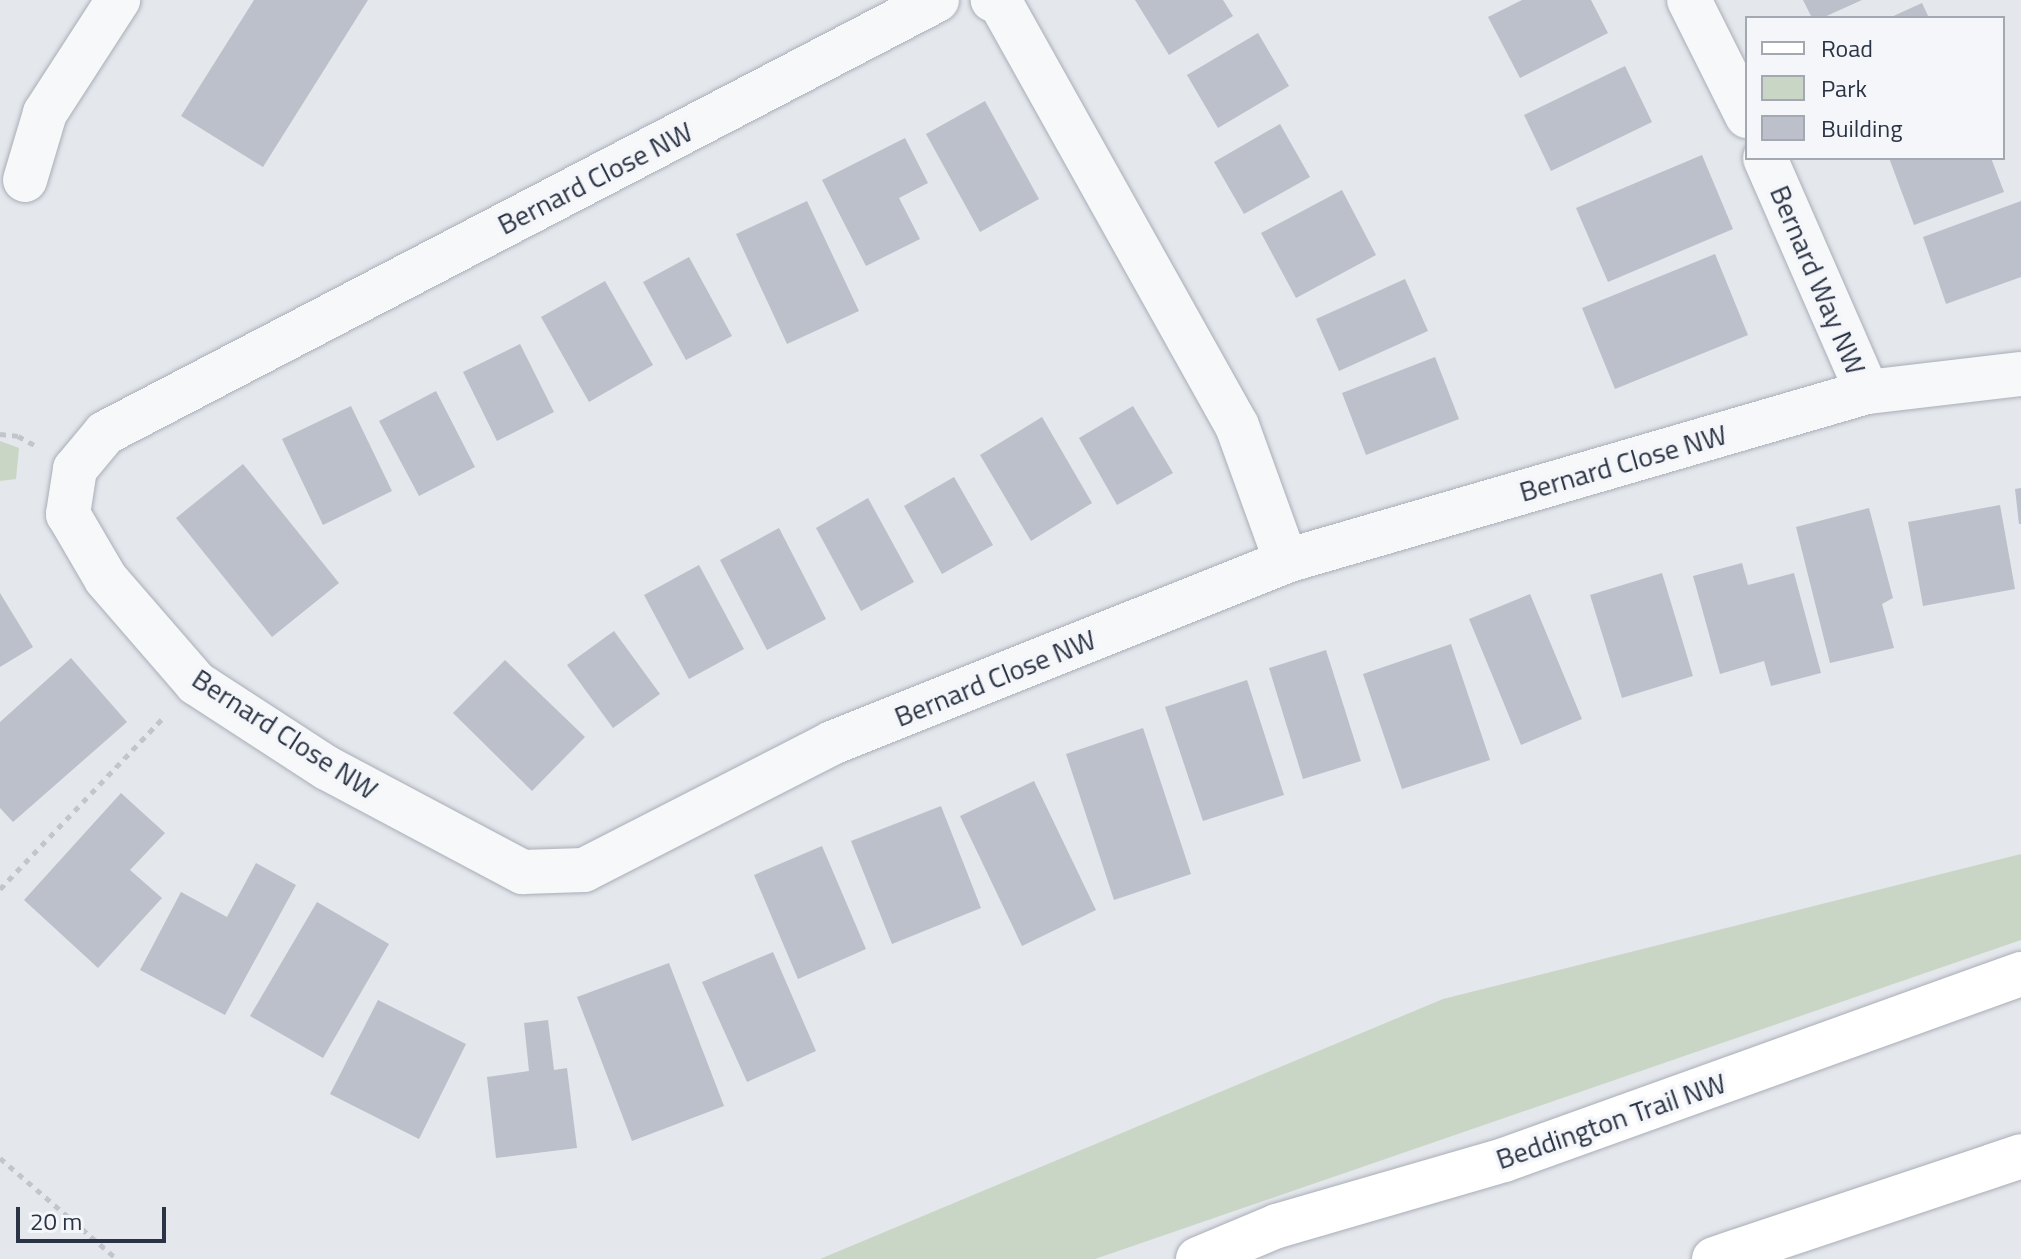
<!DOCTYPE html>
<html>
<head>
<meta charset="utf-8">
<style>
	body { margin:0 }
	#map { position:relative; width:2021px; height:1259px; overflow:hidden; background:#e4e7ec; font-family:"Titillium Web",sans-serif }
	div>[style] { position:absolute }
	.green>* { inset:0; background:#c9d6c5 }
	.building>* { inset:0; background:#bbc0ca }
	.path>* { height:5px; margin-top:-2.5px; transform-origin:0; background:repeating-linear-gradient(90deg,#c2c5cb 0 6px,transparent 0 12px) }
	.roads { filter:drop-shadow(0 0 2px #a9aeb7) drop-shadow(0 0 2px #a9aeb7) }
	.minor>* { height:44px; margin:-22px; padding:0 22px; transform-origin:22px; border-radius:22px; background:#f7f8fa }
	.major>* { height:44px; margin:-22px; padding:0 22px; transform-origin:22px; border-radius:22px; background:#fff }
	span { translate:-50% -50%; white-space:nowrap; text-align:center; line-height:1.15; -webkit-text-stroke:7px #f4f6f9; paint-order:stroke }
	.street-label { font-size:28px; color:#2b3445 }
	.legend { position:absolute; left:1745px; top:16px; width:260px; height:144px; box-sizing:border-box; background:#f4f6f9; border:2px solid #a4a8b1; margin:0; padding:10px 14px; list-style:none; font-size:24px; color:#2b3445 }
	.legend li { display:flex; align-items:center; gap:16px; height:40px }
	.legend b { width:40px; border:2px solid #a4a8b1 }
	.scale { position:absolute; left:16px; top:1207px; width:150px; height:36px; box-sizing:border-box; border:4px solid #2b3445; border-top:0; padding-left:10px; font-size:24px; line-height:28px; white-space:nowrap; color:#2b3445; -webkit-text-stroke:6px #f4f6f9; paint-order:stroke }
</style>
</head>
<body>
<div id="map">
	<div class="green">
		<i style="clip-path:polygon(0 441px,19px 448px,16px 479px,0 481px)"></i>
		<i style="clip-path:polygon(2021px 854px,2021px 940px,1095px 1259px,820px 1259px,1443px 999px)"></i>
	</div>
	<div class="building">
		<i style="clip-path:polygon(254px 0,368px 0,263px 167px,181px 116px)"></i>
		<i style="clip-path:polygon(1135px 0,1223px 0,1233px 16px,1169px 55px)"></i>
		<i style="clip-path:polygon(1522px 0,1591px 0,1608px 33px,1520px 78px,1488px 17px)"></i>
		<i style="clip-path:polygon(1803px 0,1862px 0,1822px 18px,1812px 18px)"></i>
		<i style="clip-path:polygon(1922px 3px,1929px 18px,1889px 18px)"></i>
		<i style="clip-path:polygon(1258px 33px,1289px 86px,1218px 128px,1187px 75px)"></i>
		<i style="clip-path:polygon(1625px 66px,1652px 122px,1551px 171px,1524px 115px)"></i>
		<i style="clip-path:polygon(985px 101px,1039px 199px,980px 232px,926px 134px)"></i>
		<i style="clip-path:polygon(1280px 124px,1310px 177px,1244px 214px,1214px 162px)"></i>
		<i style="clip-path:polygon(905px 138px,928px 183px,899px 198px,920px 239px,866px 266px,822px 180px)"></i>
		<i style="clip-path:polygon(1702px 155px,1733px 229px,1608px 282px,1576px 208px)"></i>
		<i style="clip-path:polygon(1889px 158px,1991px 158px,2004px 192px,1914px 225px)"></i>
		<i style="clip-path:polygon(1342px 190px,1376px 255px,1296px 298px,1261px 233px)"></i>
		<i style="clip-path:polygon(807px 201px,859px 311px,787px 344px,736px 234px)"></i>
		<i style="clip-path:polygon(2021px 201px,2021px 277px,1946px 304px,1923px 237px)"></i>
		<i style="clip-path:polygon(1715px 254px,1748px 335px,1615px 389px,1582px 308px)"></i>
		<i style="clip-path:polygon(689px 257px,732px 336px,686px 360px,643px 282px)"></i>
		<i style="clip-path:polygon(1405px 279px,1428px 331px,1339px 371px,1316px 319px)"></i>
		<i style="clip-path:polygon(605px 281px,653px 365px,589px 402px,541px 317px)"></i>
		<i style="clip-path:polygon(520px 344px,554px 412px,497px 441px,463px 372px)"></i>
		<i style="clip-path:polygon(1435px 357px,1459px 419px,1366px 455px,1342px 393px)"></i>
		<i style="clip-path:polygon(436px 391px,475px 467px,419px 496px,379px 421px)"></i>
		<i style="clip-path:polygon(351px 406px,392px 491px,323px 525px,282px 439px)"></i>
		<i style="clip-path:polygon(1133px 406px,1173px 473px,1117px 505px,1079px 438px)"></i>
		<i style="clip-path:polygon(1042px 417px,1092px 503px,1031px 541px,980px 455px)"></i>
		<i style="clip-path:polygon(243px 464px,339px 583px,272px 637px,176px 518px)"></i>
		<i style="clip-path:polygon(954px 477px,993px 545px,942px 574px,904px 506px)"></i>
		<i style="clip-path:polygon(2021px 488px,2021px 524px,2019px 524px,2015px 489px)"></i>
		<i style="clip-path:polygon(868px 498px,914px 582px,861px 611px,816px 528px)"></i>
		<i style="clip-path:polygon(2000px 505px,2015px 589px,1923px 606px,1908px 522px)"></i>
		<i style="clip-path:polygon(1869px 508px,1893px 598px,1882px 604px,1894px 648px,1830px 663px,1796px 527px)"></i>
		<i style="clip-path:polygon(779px 528px,826px 619px,767px 650px,720px 560px)"></i>
		<i style="clip-path:polygon(1742px 563px,1748px 585px,1794px 573px,1821px 673px,1771px 686px,1764px 661px,1720px 674px,1693px 576px)"></i>
		<i style="clip-path:polygon(699px 565px,744px 649px,689px 679px,644px 595px)"></i>
		<i style="clip-path:polygon(1662px 573px,1693px 676px,1622px 698px,1590px 595px)"></i>
		<i style="clip-path:polygon(0 593px,33px 647px,0 667px)"></i>
		<i style="clip-path:polygon(1530px 594px,1582px 719px,1521px 745px,1469px 619px)"></i>
		<i style="clip-path:polygon(614px 631px,660px 694px,613px 728px,567px 665px)"></i>
		<i style="clip-path:polygon(1451px 644px,1490px 760px,1402px 789px,1363px 674px)"></i>
		<i style="clip-path:polygon(1326px 650px,1361px 761px,1303px 779px,1269px 668px)"></i>
		<i style="clip-path:polygon(71px 658px,127px 722px,13px 822px,0 808px,0 722px)"></i>
		<i style="clip-path:polygon(505px 660px,585px 737px,532px 791px,453px 713px)"></i>
		<i style="clip-path:polygon(1247px 680px,1284px 795px,1203px 821px,1165px 707px)"></i>
		<i style="clip-path:polygon(1143px 728px,1191px 874px,1114px 900px,1066px 754px)"></i>
		<i style="clip-path:polygon(1034px 781px,1096px 910px,1022px 946px,960px 816px)"></i>
		<i style="clip-path:polygon(121px 793px,165px 833px,130px 870px,162px 898px,98px 968px,24px 900px)"></i>
		<i style="clip-path:polygon(941px 806px,981px 908px,892px 944px,851px 841px)"></i>
		<i style="clip-path:polygon(822px 846px,866px 949px,798px 979px,754px 875px)"></i>
		<i style="clip-path:polygon(256px 863px,296px 885px,225px 1015px,140px 970px,181px 892px,227px 917px)"></i>
		<i style="clip-path:polygon(317px 902px,389px 944px,323px 1058px,250px 1016px)"></i>
		<i style="clip-path:polygon(773px 952px,816px 1051px,747px 1082px,702px 982px)"></i>
		<i style="clip-path:polygon(669px 963px,724px 1106px,632px 1141px,577px 997px)"></i>
		<i style="clip-path:polygon(378px 1000px,466px 1044px,419px 1139px,330px 1094px)"></i>
		<i style="clip-path:polygon(548px 1020px,554px 1070px,567px 1068px,577px 1148px,496px 1158px,487px 1077px,529px 1071px,524px 1023px)"></i>
	</div>
	<div class="path">
		<i style="left:0;top:434px;width:18px;rotate:6deg"></i>
		<i style="left:18px;top:436px;width:21px;rotate:29deg"></i>
		<i style="left:0;top:889px;width:239px;rotate:-46.4deg"></i>
		<i style="left:0;top:1158px;width:155px;rotate:40.8deg"></i>
	</div>
	<div class="roads">
		<div class="minor">
			<i style="left:937px;top:0;width:938px;rotate:152.51deg"></i>
			<i style="left:105px;top:433px;width:47px;rotate:129.8deg"></i>
			<i style="left:75px;top:469px;width:46px;rotate:98.8deg"></i>
			<i style="left:68px;top:514px;width:75px;rotate:59.7deg"></i>
			<i style="left:106px;top:579px;width:138px;rotate:49.1deg"></i>
			<i style="left:196px;top:683px;width:156px;rotate:33deg"></i>
			<i style="left:327px;top:768px;width:222px;rotate:28deg"></i>
			<i style="left:523px;top:872px;width:61px;rotate:-1.9deg"></i>
			<i style="left:584px;top:870px;width:279px;rotate:-27.1deg"></i>
			<i style="left:832px;top:743px;width:489px;rotate:-21.8deg"></i>
			<i style="left:1286px;top:561px;width:144px;rotate:-109.9deg"></i>
			<i style="left:1237px;top:426px;width:484px;rotate:-119.2deg"></i>
			<i style="left:1001px;top:3px;width:9px;rotate:-159deg"></i>
			<i style="left:1689px;top:0;width:130px;rotate:63.4deg"></i>
			<i style="left:1765px;top:158px;width:255px;rotate:66.4deg"></i>
			<i style="left:1867px;top:392px;width:155px;rotate:-6.7deg"></i>
			<i style="left:25px;top:180px;width:70px;rotate:-73.4deg"></i>
			<i style="left:45px;top:113px;width:135px;rotate:-57.1deg"></i>
			<i style="left:1286px;top:561px;width:605px;rotate:-16.22deg"></i>
		</div>
		<div class="major">
			<i style="left:1198px;top:1259px;width:86px;rotate:-22.7deg"></i>
			<i style="left:1277px;top:1226px;width:236px;rotate:-16.2deg"></i>
			<i style="left:1504px;top:1160px;width:549px;rotate:-19.79deg"></i>
			<i style="left:1714px;top:1259px;width:324px;rotate:-18.5deg"></i>
		</div>
	</div>
	<div class="street-label">
		<span style="left:595px;top:178px;rotate:-27deg">Bernard Close NW</span>
		<span style="left:1818px;top:280px;rotate:67deg">Bernard Way NW</span>
		<span style="left:1623px;top:463px;rotate:-16deg">Bernard Close NW</span>
		<span style="left:995px;top:678px;rotate:-22deg">Bernard Close NW</span>
		<span style="left:285px;top:734px;rotate:33deg">Bernard Close NW</span>
		<span style="left:1611px;top:1121px;rotate:-19deg">Beddington Trail NW</span>
	</div>
	<ul class="legend">
	<li><b style="height:10px;background:#fff"></b>Road</li>
	<li><b style="height:22px;background:#c9d6c5"></b>Park</li>
	<li><b style="height:22px;background:#bbc0ca"></b>Building</li>
	</ul>
	<div class="scale">20 m</div>
</div>
</body>
</html>
